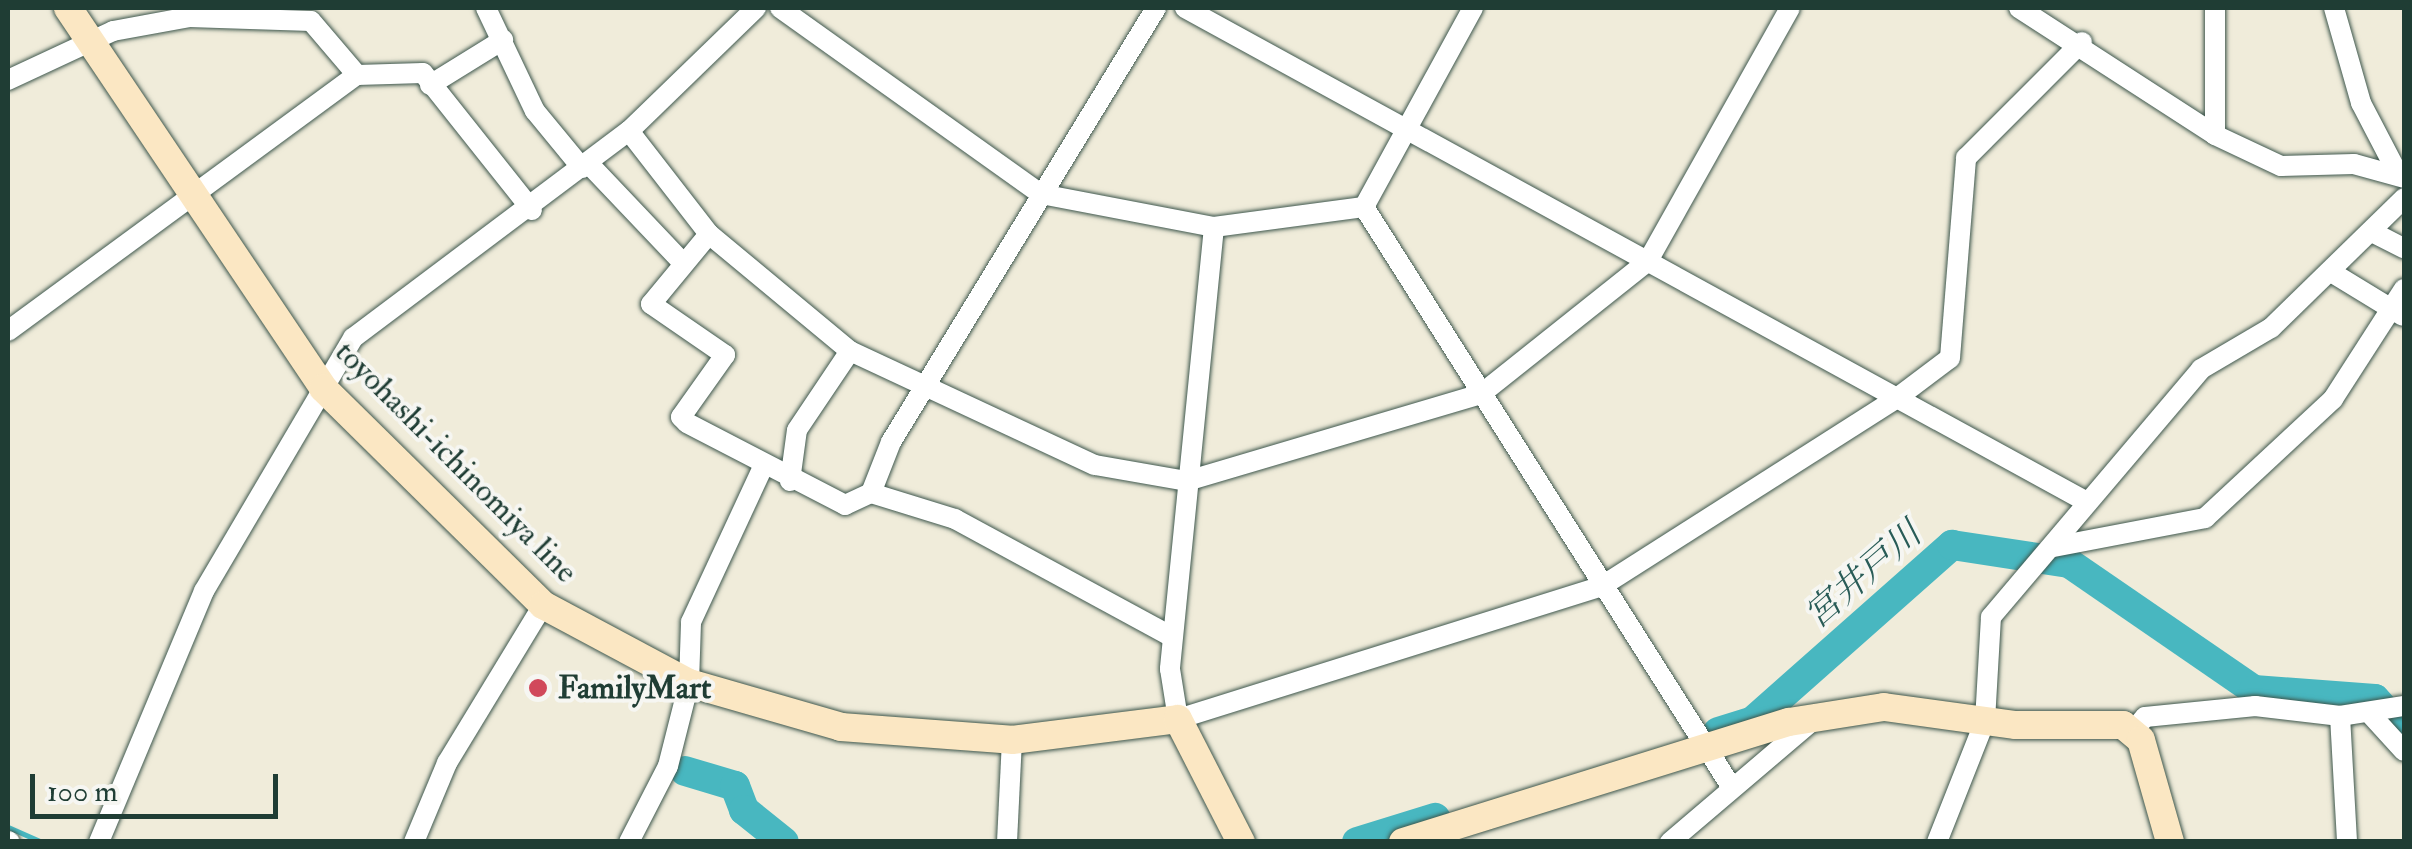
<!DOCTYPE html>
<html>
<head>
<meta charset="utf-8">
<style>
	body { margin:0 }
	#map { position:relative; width:2412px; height:849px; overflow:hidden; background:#f0ecda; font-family:"IM FELL Double Pica","Noto Serif JP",serif }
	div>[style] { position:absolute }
	.stream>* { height:5px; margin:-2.5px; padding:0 2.5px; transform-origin:2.5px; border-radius:2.5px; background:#48b7c0 }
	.river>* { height:30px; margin:-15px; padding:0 15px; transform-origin:15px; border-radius:15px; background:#48b7c0 }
	.roads { filter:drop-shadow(0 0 2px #3e574d) drop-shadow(0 0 2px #3e574d) }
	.street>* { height:20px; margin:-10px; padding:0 10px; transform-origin:10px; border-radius:10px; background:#fff }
	.secondary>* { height:28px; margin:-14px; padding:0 14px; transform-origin:14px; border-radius:14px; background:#fbe7c3 }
	.dots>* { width:28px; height:28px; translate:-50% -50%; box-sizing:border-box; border:5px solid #f6f6f2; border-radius:50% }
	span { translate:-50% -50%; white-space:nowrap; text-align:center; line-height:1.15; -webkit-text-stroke:8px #f6f6f2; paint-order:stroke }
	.street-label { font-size:32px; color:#1f3d34 }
	.poi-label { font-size:32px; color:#1f3d34; font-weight:700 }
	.left { translate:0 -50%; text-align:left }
	.water-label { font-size:35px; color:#295c57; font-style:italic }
	.frame { position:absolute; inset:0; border:10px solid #1f3d34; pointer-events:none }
	.scale { position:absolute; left:30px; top:774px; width:248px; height:45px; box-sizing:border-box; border:5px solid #1f3d34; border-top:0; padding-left:12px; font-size:30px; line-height:35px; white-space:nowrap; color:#1f3d34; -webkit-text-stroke:8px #f6f6f2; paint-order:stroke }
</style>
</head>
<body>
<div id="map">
	<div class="stream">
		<i style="left:8px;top:827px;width:36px;rotate:24deg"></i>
	</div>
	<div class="river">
		<i style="left:1718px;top:732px;width:37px;rotate:-17deg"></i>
		<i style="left:1753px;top:721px;width:266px;rotate:-41.5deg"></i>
		<i style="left:1952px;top:545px;width:118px;rotate:8.7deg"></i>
		<i style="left:2069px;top:563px;width:224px;rotate:34.5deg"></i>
		<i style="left:2254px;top:690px;width:121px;rotate:4.3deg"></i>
		<i style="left:2375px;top:699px;width:43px;rotate:47.8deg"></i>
		<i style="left:685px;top:771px;width:52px;rotate:16.7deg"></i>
		<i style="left:735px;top:786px;width:26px;rotate:69deg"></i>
		<i style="left:744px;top:810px;width:51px;rotate:38.7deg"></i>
		<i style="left:1357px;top:842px;width:82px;rotate:-17.1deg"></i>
	</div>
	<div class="roads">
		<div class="street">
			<i style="left:486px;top:8px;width:114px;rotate:64.6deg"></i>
			<i style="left:535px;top:111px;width:74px;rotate:50.5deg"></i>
			<i style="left:780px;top:8px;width:320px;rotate:35.5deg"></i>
			<i style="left:1041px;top:194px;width:176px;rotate:10.8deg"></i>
			<i style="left:1214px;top:227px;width:151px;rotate:-7.6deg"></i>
			<i style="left:1364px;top:207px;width:227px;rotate:-61.3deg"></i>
			<i style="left:1185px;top:8px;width:1028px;rotate:28.71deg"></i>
			<i style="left:2019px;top:8px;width:234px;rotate:32.9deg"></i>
			<i style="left:2215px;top:8px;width:127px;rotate:90deg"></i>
			<i style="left:2215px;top:135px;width:73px;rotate:25.2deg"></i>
			<i style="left:2281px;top:166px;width:73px;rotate:-1.6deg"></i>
			<i style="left:2354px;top:164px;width:52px;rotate:15.6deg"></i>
			<i style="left:2334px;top:8px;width:99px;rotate:74.1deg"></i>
			<i style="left:2361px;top:103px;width:82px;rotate:62.5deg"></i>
			<i style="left:8px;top:80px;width:116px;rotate:-25deg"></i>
			<i style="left:113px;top:31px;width:77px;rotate:-10.4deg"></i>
			<i style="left:189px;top:17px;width:122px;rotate:1.9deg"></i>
			<i style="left:311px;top:21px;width:71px;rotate:49.6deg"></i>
			<i style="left:430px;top:85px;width:86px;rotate:-31.7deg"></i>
			<i style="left:629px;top:131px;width:130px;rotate:52.2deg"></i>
			<i style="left:709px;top:234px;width:183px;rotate:39.7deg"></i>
			<i style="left:850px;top:351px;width:270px;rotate:25deg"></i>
			<i style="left:1095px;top:465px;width:93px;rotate:9.9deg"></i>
			<i style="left:1187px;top:481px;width:307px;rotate:-16.5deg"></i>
			<i style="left:1481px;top:394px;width:213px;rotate:-38.5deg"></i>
			<i style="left:1648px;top:261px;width:290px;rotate:-60.7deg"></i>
			<i style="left:588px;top:163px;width:134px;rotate:46.5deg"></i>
			<i style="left:1364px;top:207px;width:688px;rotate:57.65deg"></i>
			<i style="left:1214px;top:227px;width:444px;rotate:95.7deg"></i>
			<i style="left:1170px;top:669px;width:51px;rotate:80.9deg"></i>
			<i style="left:1178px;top:719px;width:444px;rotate:-17.4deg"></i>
			<i style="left:1602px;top:586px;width:350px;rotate:-32.5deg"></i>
			<i style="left:1897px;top:398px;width:66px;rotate:-37deg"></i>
			<i style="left:1950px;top:358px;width:201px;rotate:-85.4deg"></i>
			<i style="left:1966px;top:158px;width:164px;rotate:-45deg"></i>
			<i style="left:2372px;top:232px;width:36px;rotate:27deg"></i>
			<i style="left:709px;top:234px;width:91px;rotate:129.6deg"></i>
			<i style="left:651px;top:304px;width:90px;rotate:34.6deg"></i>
			<i style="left:725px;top:355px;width:76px;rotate:125.4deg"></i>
			<i style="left:681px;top:417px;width:8px;rotate:45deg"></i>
			<i style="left:687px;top:423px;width:178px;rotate:27.4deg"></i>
			<i style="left:845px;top:505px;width:29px;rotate:-25deg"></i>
			<i style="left:871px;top:493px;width:88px;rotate:17.2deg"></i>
			<i style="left:955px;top:519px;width:247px;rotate:28.5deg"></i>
			<i style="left:2331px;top:272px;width:84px;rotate:31.4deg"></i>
			<i style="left:8px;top:331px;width:433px;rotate:-36.3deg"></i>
			<i style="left:357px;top:75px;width:66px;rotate:-1.7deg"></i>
			<i style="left:423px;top:73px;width:175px;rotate:51.5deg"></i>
			<i style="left:790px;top:481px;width:51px;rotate:-82.2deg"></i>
			<i style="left:797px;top:430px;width:95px;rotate:-56.1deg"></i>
			<i style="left:871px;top:493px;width:55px;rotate:-68.6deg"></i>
			<i style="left:891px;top:442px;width:509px;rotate:-58.59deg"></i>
			<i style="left:2053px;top:547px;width:155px;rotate:-10.8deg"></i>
			<i style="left:2205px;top:518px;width:175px;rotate:-42.9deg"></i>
			<i style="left:2333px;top:399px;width:131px;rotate:-57.2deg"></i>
			<i style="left:2340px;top:716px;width:126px;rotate:86.8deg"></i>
			<i style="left:2372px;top:716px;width:47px;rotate:47.6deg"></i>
			<i style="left:2134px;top:730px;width:17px;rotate:-50deg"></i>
			<i style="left:2145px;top:717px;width:111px;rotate:-5.7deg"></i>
			<i style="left:2255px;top:706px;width:86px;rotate:6.7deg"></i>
			<i style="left:2340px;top:716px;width:65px;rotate:-8.9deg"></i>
			<i style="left:8px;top:841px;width:2px;rotate:27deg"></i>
			<i style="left:99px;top:842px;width:272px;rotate:-67.3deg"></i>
			<i style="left:204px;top:591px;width:294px;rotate:-59.5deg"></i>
			<i style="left:353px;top:338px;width:345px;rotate:-36.9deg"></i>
			<i style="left:629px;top:131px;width:177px;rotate:-44.1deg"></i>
			<i style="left:414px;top:842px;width:86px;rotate:-67.3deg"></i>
			<i style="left:447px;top:763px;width:185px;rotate:-58.7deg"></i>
			<i style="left:629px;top:842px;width:85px;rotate:-62.8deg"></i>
			<i style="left:668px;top:766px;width:86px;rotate:-75.8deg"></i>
			<i style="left:689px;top:683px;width:61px;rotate:-88.1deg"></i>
			<i style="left:691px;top:622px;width:169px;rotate:-65.1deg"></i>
			<i style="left:1007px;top:842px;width:102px;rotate:-87.2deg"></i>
			<i style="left:1670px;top:842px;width:193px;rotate:-40.4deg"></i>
			<i style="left:1937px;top:842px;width:130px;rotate:-68.4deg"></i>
			<i style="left:1985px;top:721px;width:104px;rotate:-86.7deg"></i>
			<i style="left:1991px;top:617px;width:325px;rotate:-49.7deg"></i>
			<i style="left:2201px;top:369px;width:81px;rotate:-30.4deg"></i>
			<i style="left:2271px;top:328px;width:186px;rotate:-44.3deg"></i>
		</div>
		<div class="secondary">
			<i style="left:68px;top:8px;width:458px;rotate:56.1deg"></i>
			<i style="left:323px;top:388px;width:309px;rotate:44.6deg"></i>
			<i style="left:543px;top:605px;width:166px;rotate:28.1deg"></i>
			<i style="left:689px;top:683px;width:158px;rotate:16.1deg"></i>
			<i style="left:841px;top:727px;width:171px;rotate:4.3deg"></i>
			<i style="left:1012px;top:740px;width:167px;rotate:-7.2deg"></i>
			<i style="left:1178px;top:719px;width:138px;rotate:62.9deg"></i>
			<i style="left:1403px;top:842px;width:404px;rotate:-17.3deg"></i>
			<i style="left:1789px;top:722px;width:96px;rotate:-9deg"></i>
			<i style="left:1884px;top:707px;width:133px;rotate:7.8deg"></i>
			<i style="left:2016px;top:725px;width:107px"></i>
			<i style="left:2123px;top:725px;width:23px;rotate:40deg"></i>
			<i style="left:2141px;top:740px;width:106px;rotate:74.1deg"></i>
		</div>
	</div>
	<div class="dots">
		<i style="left:538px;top:688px;background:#d1495b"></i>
	</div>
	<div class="street-label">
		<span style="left:456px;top:462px;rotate:45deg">toyohashi-ichinomiya line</span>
	</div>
	<div class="poi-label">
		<span class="left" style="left:558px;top:688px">FamilyMart</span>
	</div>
	<div class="water-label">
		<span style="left:1863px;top:575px;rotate:-41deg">宮井戸川</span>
	</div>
	<div class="frame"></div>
	<div class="scale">100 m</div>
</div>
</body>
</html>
